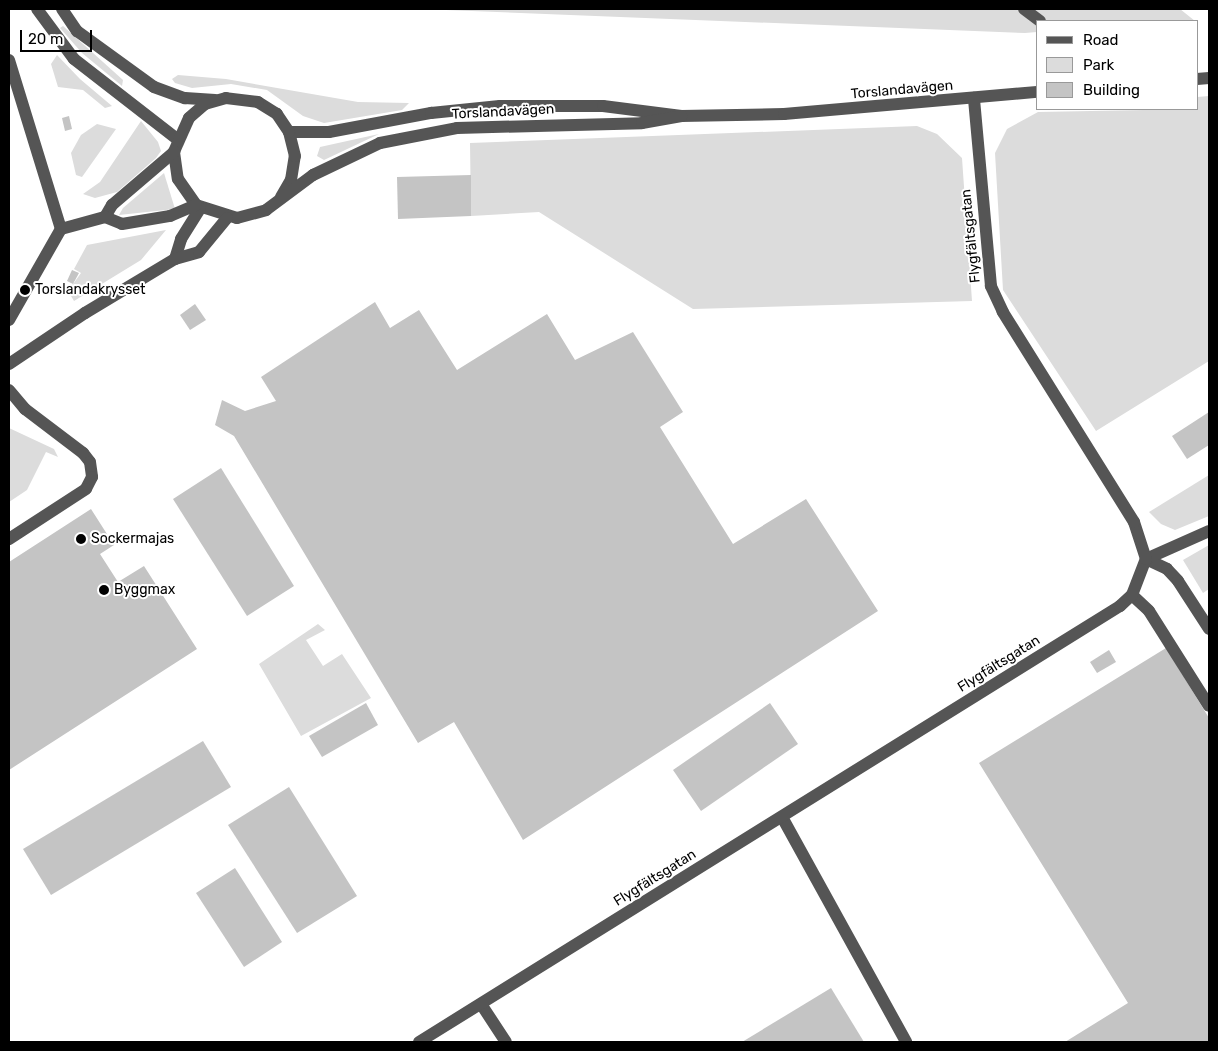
<!DOCTYPE html>
<html>
<head>
<meta charset="utf-8">
<style>
	body { margin:0 }
	#map { position:relative; width:1218px; height:1051px; overflow:hidden; background:#fff; font-family:Rubik,sans-serif }
	div>[style] { position:absolute }
	.green>* { inset:0; background:#dcdcdc }
	.building>* { inset:0; background:#c4c4c4 }
	.minor>* { height:12px; margin:-6px; padding:0 6px; transform-origin:6px; border-radius:6px; background:#555 }
	.dots>* { width:14px; height:14px; translate:-50% -50%; box-sizing:border-box; border:2px solid #fff; border-radius:50% }
	span { translate:-50% -50%; white-space:nowrap; text-align:center; line-height:1.15; -webkit-text-stroke:4px #fff; paint-order:stroke }
	.street-label { font-size:14px; color:#000 }
	.poi-label { font-size:14px; color:#000 }
	.left { translate:0 -50%; text-align:left }
	.frame { position:absolute; inset:0; border:10px solid #000; pointer-events:none }
	.legend { position:absolute; left:1036px; top:20px; width:162px; height:90px; box-sizing:border-box; background:#fff; border:1px solid #999; margin:0; padding:6px 9px; list-style:none; font-size:15px; color:#000 }
	.legend li { display:flex; align-items:center; gap:10px; height:25px }
	.legend b { width:25px; border:1px solid #999 }
	.scale { position:absolute; left:20px; top:30px; width:72px; height:22px; box-sizing:border-box; border:2px solid #000; border-top:0; padding-left:6px; font-size:15px; line-height:18px; white-space:nowrap; color:#000; -webkit-text-stroke:4px #fff; paint-order:stroke }
</style>
</head>
<body>
<div id="map">
	<div class="green">
		<i style="clip-path:polygon(420px 9px,1180px 9px,1195px 21px,1037px 21px,1037px 32px,1025px 33px)"></i>
		<i style="clip-path:polygon(63px 26px,123px 80px,122px 86px,82px 53px,60px 28px)"></i>
		<i style="clip-path:polygon(57px 55px,80px 79px,112px 106px,105px 108px,83px 90px,58px 87px,51px 64px)"></i>
		<i style="clip-path:polygon(178px 75px,226px 79px,358px 102px,409px 103px,402px 110px,324px 123px,303px 116px,267px 90px,231px 84px,192px 88px,175px 83px,172px 79px)"></i>
		<i style="clip-path:polygon(1209px 96px,1209px 361px,1096px 431px,1003px 290px,995px 153px,1007px 129px,1038px 112px,1197px 109px,1197px 97px)"></i>
		<i style="clip-path:polygon(141px 121px,158px 142px,161px 151px,156px 158px,117px 192px,95px 198px,83px 194px,100px 182px)"></i>
		<i style="clip-path:polygon(97px 124px,116px 129px,82px 177px,76px 175px,71px 153px,81px 135px)"></i>
		<i style="clip-path:polygon(917px 126px,937px 134px,962px 158px,972px 301px,693px 309px,539px 212px,471px 216px,470px 143px)"></i>
		<i style="clip-path:polygon(379px 134px,324px 160px,317px 156px,320px 147px)"></i>
		<i style="clip-path:polygon(164px 173px,175px 209px,119px 215px,123px 208px)"></i>
		<i style="clip-path:polygon(166px 230px,141px 260px,74px 301px,68px 291px,81px 273px,74px 269px,87px 245px)"></i>
		<i style="clip-path:polygon(9px 428px,54px 449px,58px 457px,46px 452px,27px 490px,9px 502px)"></i>
		<i style="clip-path:polygon(1209px 475px,1209px 516px,1175px 530px,1161px 524px,1149px 512px)"></i>
		<i style="clip-path:polygon(1209px 545px,1209px 589px,1203px 593px,1183px 560px)"></i>
		<i style="clip-path:polygon(318px 624px,325px 630px,306px 640px,323px 666px,342px 654px,371px 698px,301px 736px,259px 664px)"></i>
	</div>
	<div class="building">
		<i style="clip-path:polygon(69px 116px,72px 129px,65px 131px,62px 118px)"></i>
		<i style="clip-path:polygon(471px 175px,471px 216px,398px 219px,397px 177px)"></i>
		<i style="clip-path:polygon(72px 270px,79px 273px,73px 284px,67px 281px)"></i>
		<i style="clip-path:polygon(375px 302px,390px 328px,419px 310px,457px 370px,547px 314px,575px 360px,633px 332px,683px 412px,660px 427px,733px 544px,806px 499px,878px 611px,523px 840px,454px 722px,418px 743px,234px 436px,215px 425px,222px 400px,245px 411px,276px 401px,261px 377px)"></i>
		<i style="clip-path:polygon(195px 304px,206px 320px,190px 330px,180px 315px)"></i>
		<i style="clip-path:polygon(1209px 412px,1209px 445px,1187px 459px,1172px 436px)"></i>
		<i style="clip-path:polygon(221px 468px,294px 586px,247px 616px,173px 499px)"></i>
		<i style="clip-path:polygon(91px 509px,114px 545px,100px 554px,118px 582px,144px 566px,197px 649px,9px 770px,9px 562px)"></i>
		<i style="clip-path:polygon(1166px 648px,1209px 718px,1209px 1042px,1065px 1042px,1128px 1003px,979px 763px)"></i>
		<i style="clip-path:polygon(1109px 650px,1116px 662px,1097px 673px,1090px 662px)"></i>
		<i style="clip-path:polygon(366px 703px,378px 725px,322px 757px,309px 736px)"></i>
		<i style="clip-path:polygon(770px 703px,798px 744px,701px 811px,673px 770px)"></i>
		<i style="clip-path:polygon(203px 741px,231px 787px,51px 895px,23px 849px)"></i>
		<i style="clip-path:polygon(289px 787px,357px 896px,297px 933px,228px 825px)"></i>
		<i style="clip-path:polygon(235px 868px,282px 942px,244px 967px,196px 893px)"></i>
		<i style="clip-path:polygon(831px 988px,864px 1042px,742px 1042px)"></i>
	</div>
	<div class="minor">
		<i style="left:37px;top:9px;width:62px;rotate:53.5deg"></i>
		<i style="left:74px;top:59px;width:130px;rotate:37.8deg"></i>
		<i style="left:62px;top:9px;width:27px;rotate:56deg"></i>
		<i style="left:77px;top:31px;width:95px;rotate:36deg"></i>
		<i style="left:154px;top:87px;width:33px;rotate:20deg"></i>
		<i style="left:185px;top:98px;width:30px;rotate:4deg"></i>
		<i style="left:1024px;top:9px;width:20px;rotate:37deg"></i>
		<i style="left:9px;top:60px;width:177px;rotate:72.9deg"></i>
		<i style="left:1197px;top:79px;width:12px;rotate:-5deg"></i>
		<i style="left:289px;top:132px;width:40px"></i>
		<i style="left:329px;top:132px;width:104px;rotate:-10.6deg"></i>
		<i style="left:431px;top:113px;width:69px;rotate:-5.8deg"></i>
		<i style="left:500px;top:106px;width:103px"></i>
		<i style="left:603px;top:106px;width:79px;rotate:7.3deg"></i>
		<i style="left:681px;top:116px;width:103px;rotate:-1.1deg"></i>
		<i style="left:784px;top:114px;width:254px;rotate:-5deg"></i>
		<i style="left:281px;top:197px;width:20px;rotate:-60deg"></i>
		<i style="left:291px;top:180px;width:24px;rotate:-81deg"></i>
		<i style="left:295px;top:156px;width:25px;rotate:-104deg"></i>
		<i style="left:289px;top:132px;width:22px;rotate:-124deg"></i>
		<i style="left:277px;top:114px;width:22px;rotate:-148deg"></i>
		<i style="left:258px;top:102px;width:32px;rotate:-173deg"></i>
		<i style="left:226px;top:98px;width:22px;rotate:164deg"></i>
		<i style="left:205px;top:104px;width:21px;rotate:139deg"></i>
		<i style="left:189px;top:118px;width:37px;rotate:114deg"></i>
		<i style="left:174px;top:152px;width:27px;rotate:82deg"></i>
		<i style="left:178px;top:179px;width:32px;rotate:55deg"></i>
		<i style="left:196px;top:205px;width:43px;rotate:17.6deg"></i>
		<i style="left:237px;top:218px;width:30px;rotate:-15deg"></i>
		<i style="left:266px;top:210px;width:59px;rotate:-36.7deg"></i>
		<i style="left:313px;top:175px;width:74px;rotate:-25.5deg"></i>
		<i style="left:380px;top:143px;width:78px;rotate:-11deg"></i>
		<i style="left:457px;top:128px;width:185px;rotate:-1.5deg"></i>
		<i style="left:642px;top:123px;width:40px;rotate:-10deg"></i>
		<i style="left:105px;top:217px;width:14px;rotate:-60deg"></i>
		<i style="left:112px;top:205px;width:82px;rotate:-40.5deg"></i>
		<i style="left:175px;top:259px;width:21px;rotate:-73deg"></i>
		<i style="left:181px;top:239px;width:36px;rotate:-58deg"></i>
		<i style="left:9px;top:320px;width:105px;rotate:-60.3deg"></i>
		<i style="left:61px;top:229px;width:46px;rotate:-15.3deg"></i>
		<i style="left:105px;top:217px;width:18px;rotate:22deg"></i>
		<i style="left:122px;top:224px;width:49px;rotate:-9.5deg"></i>
		<i style="left:170px;top:216px;width:28px;rotate:-23deg"></i>
		<i style="left:9px;top:364px;width:92px;rotate:-33.9deg"></i>
		<i style="left:85px;top:313px;width:105px;rotate:-31deg"></i>
		<i style="left:175px;top:259px;width:25px;rotate:-16deg"></i>
		<i style="left:199px;top:252px;width:44px;rotate:-50.5deg"></i>
		<i style="left:9px;top:390px;width:25px;rotate:50deg"></i>
		<i style="left:25px;top:409px;width:73px;rotate:37.2deg"></i>
		<i style="left:83px;top:453px;width:11px;rotate:52deg"></i>
		<i style="left:90px;top:462px;width:15px;rotate:82deg"></i>
		<i style="left:92px;top:477px;width:13px;rotate:117deg"></i>
		<i style="left:86px;top:489px;width:92px;rotate:147deg"></i>
		<i style="left:1146px;top:559px;width:23px;rotate:25deg"></i>
		<i style="left:1167px;top:569px;width:16px;rotate:47deg"></i>
		<i style="left:1178px;top:581px;width:57px;rotate:57.1deg"></i>
		<i style="left:1146px;top:559px;width:69px;rotate:-24deg"></i>
		<i style="left:1132px;top:595px;width:23px;rotate:43deg"></i>
		<i style="left:1149px;top:611px;width:112px;rotate:57.7deg"></i>
		<i style="left:782px;top:817px;width:257px;rotate:61.1deg"></i>
		<i style="left:481px;top:1004px;width:45px;rotate:56.7deg"></i>
		<i style="left:419px;top:1042px;width:826px;rotate:-31.88deg"></i>
		<i style="left:1120px;top:606px;width:16px;rotate:-43deg"></i>
		<i style="left:1132px;top:595px;width:39px;rotate:-69deg"></i>
		<i style="left:1146px;top:559px;width:39px;rotate:-108deg"></i>
		<i style="left:1134px;top:522px;width:248px;rotate:-122deg"></i>
		<i style="left:1003px;top:312px;width:29px;rotate:-115deg"></i>
		<i style="left:991px;top:286px;width:189px;rotate:-95.2deg"></i>
	</div>
	<div class="dots">
		<i style="left:25px;top:290px;background:#000"></i>
		<i style="left:81px;top:539px;background:#000"></i>
		<i style="left:104px;top:590px;background:#000"></i>
	</div>
	<div class="street-label">
		<span style="left:902px;top:90px;rotate:-5deg">Torslandavägen</span>
		<span style="left:503px;top:112px;rotate:-3deg">Torslandavägen</span>
		<span style="left:971px;top:236px;rotate:-96deg">Flygfältsgatan</span>
		<span style="left:999px;top:664px;rotate:-32deg">Flygfältsgatan</span>
		<span style="left:655px;top:878px;rotate:-32deg">Flygfältsgatan</span>
	</div>
	<div class="poi-label">
		<span class="left" style="left:35px;top:290px">Torslandakrysset</span>
		<span class="left" style="left:91px;top:539px">Sockermajas</span>
		<span class="left" style="left:114px;top:590px">Byggmax</span>
	</div>
	<div class="frame"></div>
	<ul class="legend">
	<li><b style="height:6px;background:#555"></b>Road</li>
	<li><b style="height:14px;background:#dcdcdc"></b>Park</li>
	<li><b style="height:14px;background:#c4c4c4"></b>Building</li>
	</ul>
	<div class="scale">20 m</div>
</div>
</body>
</html>
